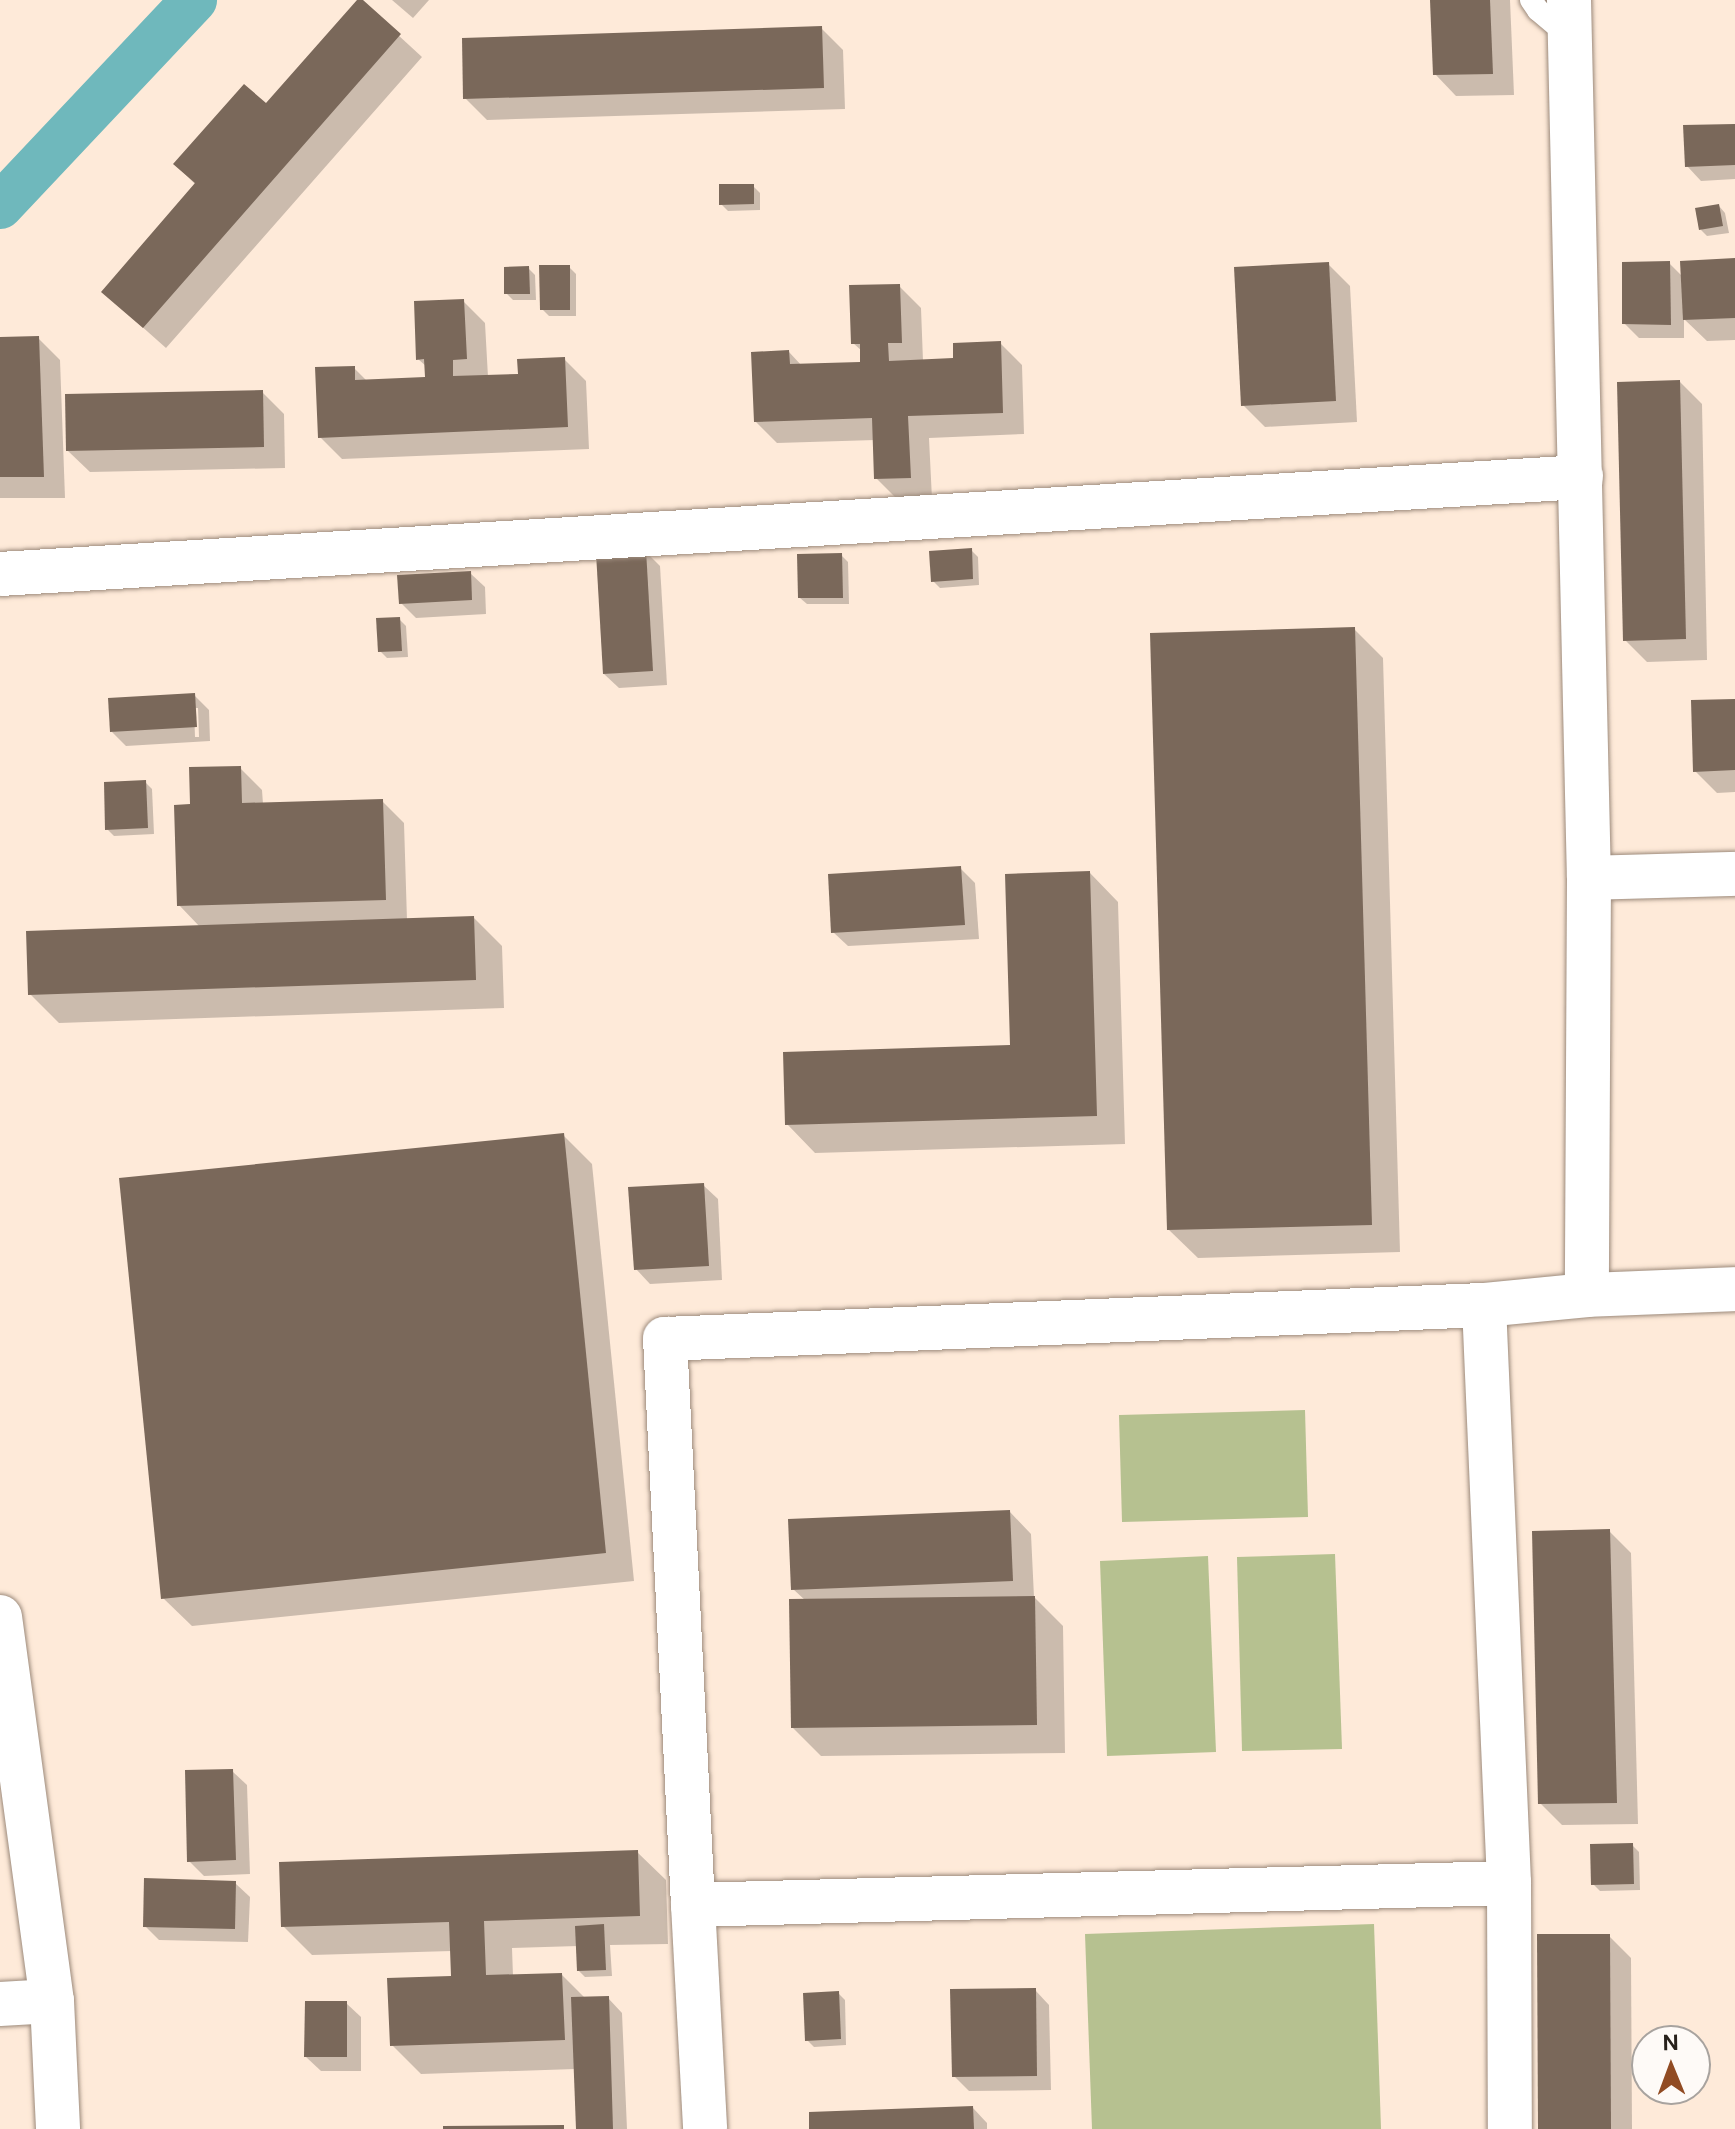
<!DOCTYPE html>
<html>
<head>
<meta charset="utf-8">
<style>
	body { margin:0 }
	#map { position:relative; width:1735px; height:2129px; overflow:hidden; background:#feead9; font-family:"DM Sans",sans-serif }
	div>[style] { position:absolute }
	.green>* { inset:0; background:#b6c190 }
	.shadow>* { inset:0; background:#0003 }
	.canal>* { height:46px; margin:-23px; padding:0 23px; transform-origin:23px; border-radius:23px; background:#6fb8bc }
	.building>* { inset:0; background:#7a685a }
	.roads { filter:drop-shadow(0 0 2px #9c8a7b) drop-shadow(0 0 2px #9c8a7b) }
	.lane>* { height:22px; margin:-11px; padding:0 11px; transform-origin:11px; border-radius:11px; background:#fff }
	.street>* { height:44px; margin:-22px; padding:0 22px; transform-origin:22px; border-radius:22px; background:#fff }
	span { translate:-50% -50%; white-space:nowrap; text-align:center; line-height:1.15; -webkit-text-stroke:8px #fefaf7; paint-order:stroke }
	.north { position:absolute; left:1631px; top:2025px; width:80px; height:80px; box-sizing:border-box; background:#fefaf7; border:2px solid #a8a39f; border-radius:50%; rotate:359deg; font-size:22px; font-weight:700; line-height:32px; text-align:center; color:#28211b }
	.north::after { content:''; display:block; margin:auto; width:28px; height:36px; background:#914b23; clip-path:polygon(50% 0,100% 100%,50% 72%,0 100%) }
</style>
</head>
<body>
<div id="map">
	<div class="green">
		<i style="clip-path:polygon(1305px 1410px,1308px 1517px,1122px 1522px,1119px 1415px)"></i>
		<i style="clip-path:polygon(1335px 1554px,1342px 1749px,1242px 1751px,1237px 1557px)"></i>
		<i style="clip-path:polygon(1208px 1556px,1216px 1752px,1107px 1756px,1100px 1561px)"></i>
		<i style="clip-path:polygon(1374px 1924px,1381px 2129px,1092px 2129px,1085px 1934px)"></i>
	</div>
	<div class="shadow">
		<i style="clip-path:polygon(360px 0,422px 57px,166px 348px,103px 292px,196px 185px,175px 164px,266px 106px)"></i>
		<i style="clip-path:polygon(392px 0,429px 0,413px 18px)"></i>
		<i style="clip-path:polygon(1432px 0,1510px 0,1514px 95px,1456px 96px,1435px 74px)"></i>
		<i style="clip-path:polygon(821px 28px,843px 50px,845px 109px,487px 120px,465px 98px)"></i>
		<i style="clip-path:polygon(1735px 126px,1735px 179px,1701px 181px,1687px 166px)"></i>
		<i style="clip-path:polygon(753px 186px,760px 193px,760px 210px,728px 211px,721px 204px)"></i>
		<i style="clip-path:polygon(1719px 206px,1725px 213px,1729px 233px,1707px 236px,1701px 230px)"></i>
		<i style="clip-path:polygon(1735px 260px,1735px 340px,1707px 341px,1684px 319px,1684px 338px,1639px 338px,1624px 323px,1669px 263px,1683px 277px)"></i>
		<i style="clip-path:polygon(1328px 264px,1350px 286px,1357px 422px,1265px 427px,1243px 405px)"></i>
		<i style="clip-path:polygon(569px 267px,576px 274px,576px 316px,549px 316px,542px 309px)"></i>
		<i style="clip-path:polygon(528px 268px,535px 275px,536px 300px,513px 300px,506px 293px)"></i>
		<i style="clip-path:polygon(899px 286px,921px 308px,923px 361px,955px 360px,1000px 343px,1022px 365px,1024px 434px,929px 438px,932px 499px,898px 500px,876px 478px,875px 440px,777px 443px,755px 421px,789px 352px,802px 366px,862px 364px,862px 351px,853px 343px)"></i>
		<i style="clip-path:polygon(463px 301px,485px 323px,488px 377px,520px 376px,564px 359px,586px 381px,589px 449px,342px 459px,320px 437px,354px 368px,368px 382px,427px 379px,427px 367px,418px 359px)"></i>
		<i style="clip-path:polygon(38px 338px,60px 360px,65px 498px,0 498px,0 339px)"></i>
		<i style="clip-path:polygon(1680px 382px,1702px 404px,1707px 660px,1647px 662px,1625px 640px)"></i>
		<i style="clip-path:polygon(262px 392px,284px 414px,285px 468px,90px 472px,68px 451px)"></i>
		<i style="clip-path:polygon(971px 550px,978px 557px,979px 585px,940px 588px,933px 581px)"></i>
		<i style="clip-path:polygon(646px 552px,660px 566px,667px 685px,619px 688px,604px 674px)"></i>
		<i style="clip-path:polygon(841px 555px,848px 562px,849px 604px,807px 604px,800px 598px)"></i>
		<i style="clip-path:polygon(470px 573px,485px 587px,486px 614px,416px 618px,401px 603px)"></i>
		<i style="clip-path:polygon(399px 619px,406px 626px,408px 657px,387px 658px,380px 651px)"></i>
		<i style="clip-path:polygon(1354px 629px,1383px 658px,1400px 1252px,1198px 1258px,1169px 1230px)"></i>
		<i style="clip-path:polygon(evenodd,194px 695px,209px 710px,210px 741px,126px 746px,112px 732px,194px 695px,194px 708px,198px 708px,199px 737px,195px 737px,194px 708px)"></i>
		<i style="clip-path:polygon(1735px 701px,1735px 792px,1717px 793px,1695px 771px)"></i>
		<i style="clip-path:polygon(240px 768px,262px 790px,263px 804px,382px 801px,404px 823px,407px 920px,474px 918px,502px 946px,504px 1008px,59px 1023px,30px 994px,200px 927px,179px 905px,192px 806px)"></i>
		<i style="clip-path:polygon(145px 782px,152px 789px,154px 834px,114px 836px,107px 829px)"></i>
		<i style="clip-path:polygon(960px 868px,975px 883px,979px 939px,848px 946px,833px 932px)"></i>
		<i style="clip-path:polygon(1090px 873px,1118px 902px,1125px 1144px,815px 1153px,787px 1124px,1012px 1047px)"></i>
		<i style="clip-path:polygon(563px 1135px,592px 1164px,634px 1581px,192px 1626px,163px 1598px)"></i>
		<i style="clip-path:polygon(703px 1185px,718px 1199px,722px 1280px,650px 1284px,636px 1269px)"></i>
		<i style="clip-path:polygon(1010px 1512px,1031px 1534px,1034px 1597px,1063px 1626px,1065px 1753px,821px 1756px,792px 1727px,806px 1601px,793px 1589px)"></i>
		<i style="clip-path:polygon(1609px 1531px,1631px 1553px,1638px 1824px,1562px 1825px,1540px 1803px)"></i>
		<i style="clip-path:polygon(232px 1771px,247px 1785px,250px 1874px,204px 1876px,189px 1861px)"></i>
		<i style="clip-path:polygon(1632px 1845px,1639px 1852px,1640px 1890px,1600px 1891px,1593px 1884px)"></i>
		<i style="clip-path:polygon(637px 1852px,666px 1880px,668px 1944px,610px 1945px,612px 1976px,585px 1977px,578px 1970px,578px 1946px,512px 1948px,513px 1976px,562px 1975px,586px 1999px,608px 1998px,622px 2013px,627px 2129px,578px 2129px,575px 2069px,421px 2074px,392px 2045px,453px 1978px,452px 1951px,312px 1955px,283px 1926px)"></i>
		<i style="clip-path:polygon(235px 1883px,250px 1897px,248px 1942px,159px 1940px,145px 1926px)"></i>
		<i style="clip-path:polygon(1609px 1936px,1631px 1958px,1632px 2129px,1540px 2129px)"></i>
		<i style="clip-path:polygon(1035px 1990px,1049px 2005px,1051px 2090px,969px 2091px,954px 2076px)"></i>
		<i style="clip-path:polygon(838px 1993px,845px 2000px,846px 2045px,814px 2047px,807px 2040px)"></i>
		<i style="clip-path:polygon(346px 2003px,361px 2017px,361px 2071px,321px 2071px,306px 2057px)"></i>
		<i style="clip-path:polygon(973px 2108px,987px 2123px,987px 2129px,811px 2129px)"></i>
	</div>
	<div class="canal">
		<i style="left:0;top:206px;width:283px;rotate:-46.7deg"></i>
	</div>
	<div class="building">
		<i style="clip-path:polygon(357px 0,363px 0,401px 34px,143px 328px,101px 292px,195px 183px,173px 164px,244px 84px,266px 103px)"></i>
		<i style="clip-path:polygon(1430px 0,1490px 0,1493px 74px,1433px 75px)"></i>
		<i style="clip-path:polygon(822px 26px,824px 88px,463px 99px,462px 38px)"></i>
		<i style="clip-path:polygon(1735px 124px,1735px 165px,1685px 167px,1683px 125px)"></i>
		<i style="clip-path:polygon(719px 184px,754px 184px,754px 204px,719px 205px)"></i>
		<i style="clip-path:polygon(1719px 204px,1723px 226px,1699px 230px,1695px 208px)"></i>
		<i style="clip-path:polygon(1735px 258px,1735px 318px,1683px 320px,1680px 261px)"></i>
		<i style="clip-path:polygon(1670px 261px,1671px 325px,1622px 324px,1622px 262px)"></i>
		<i style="clip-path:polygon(1329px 262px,1336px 401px,1241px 406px,1234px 267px)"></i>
		<i style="clip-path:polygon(539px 265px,570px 265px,570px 310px,540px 310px)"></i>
		<i style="clip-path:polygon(529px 266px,530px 294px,504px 294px,504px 267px)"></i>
		<i style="clip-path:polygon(900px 284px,902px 343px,888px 343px,889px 361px,953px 358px,953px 343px,1001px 341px,1003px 413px,908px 416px,911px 478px,874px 479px,872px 418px,754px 422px,751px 352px,789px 350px,790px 364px,860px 362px,860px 344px,851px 344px,849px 285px)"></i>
		<i style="clip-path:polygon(464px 299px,467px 359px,453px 360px,453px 376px,518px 374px,517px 359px,565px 357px,568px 427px,318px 438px,315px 367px,355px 366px,355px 380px,425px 377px,424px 359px,416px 360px,414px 301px)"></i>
		<i style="clip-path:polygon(39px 336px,44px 477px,0 477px,0 337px)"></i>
		<i style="clip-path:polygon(1680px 380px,1686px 639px,1623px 641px,1617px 382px)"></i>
		<i style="clip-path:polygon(263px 390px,264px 447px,66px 451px,65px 394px)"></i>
		<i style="clip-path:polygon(972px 548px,973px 579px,931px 582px,929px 551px)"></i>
		<i style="clip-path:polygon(646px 550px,653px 671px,603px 674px,596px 553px)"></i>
		<i style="clip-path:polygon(842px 553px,843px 598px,798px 598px,797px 554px)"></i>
		<i style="clip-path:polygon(471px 571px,472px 600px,399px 604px,397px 575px)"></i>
		<i style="clip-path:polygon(400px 617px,402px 651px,378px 652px,376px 618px)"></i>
		<i style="clip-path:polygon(1355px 627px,1372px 1225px,1167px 1230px,1150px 633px)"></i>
		<i style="clip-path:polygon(195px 693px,197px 727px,110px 732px,108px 698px)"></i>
		<i style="clip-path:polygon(1735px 699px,1735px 770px,1693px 772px,1691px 700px)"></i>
		<i style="clip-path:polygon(241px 766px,242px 803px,383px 799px,386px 900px,177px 906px,174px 805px,190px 804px,189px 767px)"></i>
		<i style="clip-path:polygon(146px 780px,148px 828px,105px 830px,104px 782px)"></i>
		<i style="clip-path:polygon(961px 866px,965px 925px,831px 933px,828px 874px)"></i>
		<i style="clip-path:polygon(1090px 871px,1097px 1116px,785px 1125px,783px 1052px,1010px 1045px,1005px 874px)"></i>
		<i style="clip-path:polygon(474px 916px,476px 980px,28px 995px,26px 931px)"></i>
		<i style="clip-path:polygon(564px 1133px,606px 1553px,161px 1599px,119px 1178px)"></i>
		<i style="clip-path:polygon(704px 1183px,709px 1266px,634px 1270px,628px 1187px)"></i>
		<i style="clip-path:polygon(1010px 1510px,1013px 1581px,791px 1590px,788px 1519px)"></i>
		<i style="clip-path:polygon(1610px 1529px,1617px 1803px,1538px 1804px,1532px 1531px)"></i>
		<i style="clip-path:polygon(1035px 1596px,1037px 1725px,791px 1728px,789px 1599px)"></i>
		<i style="clip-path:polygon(233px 1769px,236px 1860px,187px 1862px,185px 1770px)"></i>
		<i style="clip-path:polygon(1633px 1843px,1634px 1884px,1591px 1885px,1590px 1844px)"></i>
		<i style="clip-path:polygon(638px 1850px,640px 1916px,484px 1921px,486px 1975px,562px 1973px,565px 2040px,390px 2046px,387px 1978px,451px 1976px,449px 1922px,281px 1927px,279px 1862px)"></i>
		<i style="clip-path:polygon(144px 1878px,236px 1881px,235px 1929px,143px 1927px)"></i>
		<i style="clip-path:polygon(604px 1924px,606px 1970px,577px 1971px,575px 1926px)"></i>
		<i style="clip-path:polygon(1537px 1934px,1610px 1934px,1611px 2129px,1538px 2129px)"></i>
		<i style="clip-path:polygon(1036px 1988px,1037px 2076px,952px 2077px,950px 1989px)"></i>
		<i style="clip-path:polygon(839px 1991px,841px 2039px,805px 2041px,803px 1993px)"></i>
		<i style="clip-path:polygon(609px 1996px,613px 2129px,576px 2129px,571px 1997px)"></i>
		<i style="clip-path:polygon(305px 2001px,347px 2001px,347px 2057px,304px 2057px)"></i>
		<i style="clip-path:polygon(973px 2106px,974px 2129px,809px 2129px,809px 2112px)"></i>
		<i style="clip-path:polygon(564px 2125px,564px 2129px,443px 2129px,443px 2126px)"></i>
	</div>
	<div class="roads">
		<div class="lane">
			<i style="left:1531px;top:0;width:12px;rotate:55deg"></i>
			<i style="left:1538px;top:10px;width:42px;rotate:40.2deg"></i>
		</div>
		<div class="street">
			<i style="left:1569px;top:0;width:878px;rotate:88.7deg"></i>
			<i style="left:1589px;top:878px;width:417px;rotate:90.3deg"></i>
			<i style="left:1587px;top:1295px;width:148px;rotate:-2.3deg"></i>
			<i style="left:0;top:574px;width:1584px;rotate:-3.51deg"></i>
			<i style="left:1589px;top:878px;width:146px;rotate:-1.6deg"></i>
			<i style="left:1484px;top:1305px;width:579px;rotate:87.52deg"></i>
			<i style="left:1509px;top:1883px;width:246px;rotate:89.8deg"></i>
			<i style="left:0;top:1617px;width:388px;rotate:82.3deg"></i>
			<i style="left:52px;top:2001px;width:128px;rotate:87.3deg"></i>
			<i style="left:1509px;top:1883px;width:816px;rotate:178.46deg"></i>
			<i style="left:693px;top:1905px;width:567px;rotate:-92.83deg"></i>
			<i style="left:665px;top:1339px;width:820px;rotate:-2.38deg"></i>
			<i style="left:1484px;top:1305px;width:103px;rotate:-5.5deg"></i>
			<i style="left:693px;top:1905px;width:224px;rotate:86.9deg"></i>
			<i style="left:0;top:2004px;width:52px;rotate:-3.3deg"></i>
		</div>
	</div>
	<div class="north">N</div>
</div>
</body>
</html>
